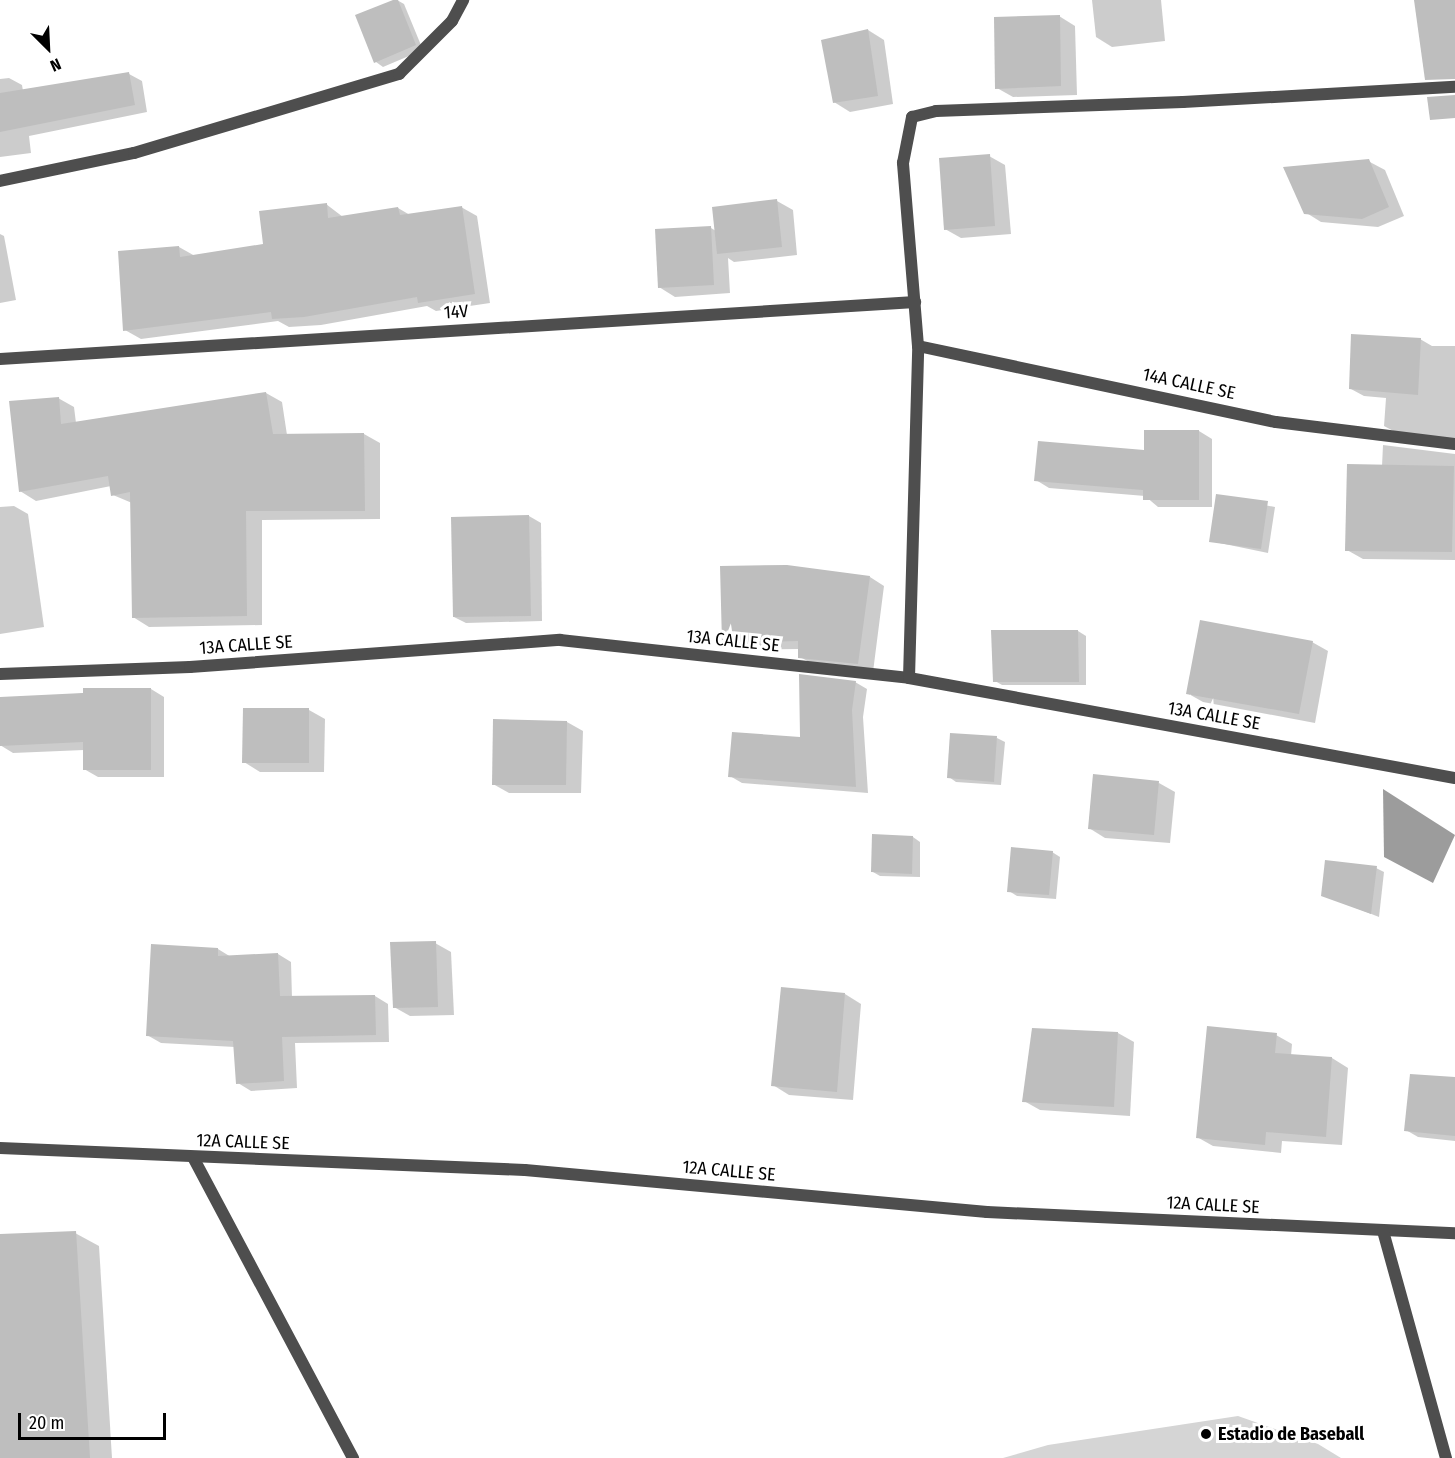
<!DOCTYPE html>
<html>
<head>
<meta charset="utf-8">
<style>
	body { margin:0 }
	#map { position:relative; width:1455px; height:1458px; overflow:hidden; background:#fff; font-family:"Fira Sans Condensed",sans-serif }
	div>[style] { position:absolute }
	.green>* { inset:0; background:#d5d5d5 }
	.water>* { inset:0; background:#9c9c9c }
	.shadow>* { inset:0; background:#0003 }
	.building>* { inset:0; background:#bebebe }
	.service>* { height:12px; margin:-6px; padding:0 6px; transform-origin:6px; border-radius:6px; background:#4e4e4e }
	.minor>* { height:12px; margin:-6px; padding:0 6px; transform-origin:6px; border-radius:6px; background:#4e4e4e }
	.dots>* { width:16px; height:16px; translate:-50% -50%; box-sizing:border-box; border:3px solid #fff; border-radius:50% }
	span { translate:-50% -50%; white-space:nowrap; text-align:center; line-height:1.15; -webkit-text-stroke:6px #fff; paint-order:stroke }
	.street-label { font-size:18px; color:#000 }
	.poi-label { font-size:18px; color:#000; font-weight:700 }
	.left { translate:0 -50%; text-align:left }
	.north { position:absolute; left:18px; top:18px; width:60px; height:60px; -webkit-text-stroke:4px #fff; paint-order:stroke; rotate:156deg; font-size:16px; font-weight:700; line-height:24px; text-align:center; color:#000 }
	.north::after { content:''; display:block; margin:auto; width:21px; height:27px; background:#000; clip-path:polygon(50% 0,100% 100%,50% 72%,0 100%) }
	.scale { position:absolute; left:18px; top:1413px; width:148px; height:27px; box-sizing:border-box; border:3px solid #000; border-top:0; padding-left:8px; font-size:18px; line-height:21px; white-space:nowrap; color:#000; -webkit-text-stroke:4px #fff; paint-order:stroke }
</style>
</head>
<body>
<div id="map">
	<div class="green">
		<i style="clip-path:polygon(1238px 1416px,1318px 1444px,1341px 1458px,1003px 1458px,1048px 1445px)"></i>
	</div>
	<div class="water">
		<i style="clip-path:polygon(1383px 789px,1455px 835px,1433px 883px,1384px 857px)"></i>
	</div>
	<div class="shadow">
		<i style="clip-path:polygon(397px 0,404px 4px,423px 50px,383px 67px,376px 62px)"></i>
		<i style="clip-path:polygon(1092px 0,1161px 0,1165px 41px,1112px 47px,1096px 37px)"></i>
		<i style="clip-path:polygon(1059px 16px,1075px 26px,1077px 95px,1013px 97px,997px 88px)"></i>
		<i style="clip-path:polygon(868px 30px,884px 40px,893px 104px,850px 112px,834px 102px,823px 41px)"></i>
		<i style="clip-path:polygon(129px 74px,142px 81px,147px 112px,29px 136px,31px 153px,0 157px,0 79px,9px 78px,22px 85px,23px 91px)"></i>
		<i style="clip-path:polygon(989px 156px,1005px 165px,1011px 234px,961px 238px,945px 229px)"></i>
		<i style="clip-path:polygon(1368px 161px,1385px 170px,1404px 216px,1378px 227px,1321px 222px,1305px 212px)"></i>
		<i style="clip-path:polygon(777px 201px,793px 210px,797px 255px,734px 262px,728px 258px,730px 293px,675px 297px,659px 287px,711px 228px,716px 231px)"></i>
		<i style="clip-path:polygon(326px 204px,343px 217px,398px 208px,410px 215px,461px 207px,477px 216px,490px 303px,436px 311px,427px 306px,321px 325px,289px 327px,278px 321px,141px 339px,125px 330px,179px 247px,195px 256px,264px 245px)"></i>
		<i style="clip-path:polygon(0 234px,4px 236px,16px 300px,0 303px)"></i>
		<i style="clip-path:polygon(1420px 339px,1432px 346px,1455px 346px,1455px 441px,1397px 433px,1384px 426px,1386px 398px,1364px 396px,1351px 389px)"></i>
		<i style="clip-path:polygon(266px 393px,282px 402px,287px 435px,364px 434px,380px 443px,380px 519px,262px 520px,262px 625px,149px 627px,133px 617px,132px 503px,113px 495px,111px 486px,36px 501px,20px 491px,58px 398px,74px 407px,76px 423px)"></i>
		<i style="clip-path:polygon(1199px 431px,1212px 439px,1212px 507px,1158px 507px,1145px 496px,1049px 488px,1036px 480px,1145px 452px,1145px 432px)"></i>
		<i style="clip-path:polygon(1383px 445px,1455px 454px,1455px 560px,1363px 559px,1347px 550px,1382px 466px)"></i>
		<i style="clip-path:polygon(1217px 496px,1275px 507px,1268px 553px,1210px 541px)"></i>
		<i style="clip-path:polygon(14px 506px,28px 514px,44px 627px,0 634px,0 507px)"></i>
		<i style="clip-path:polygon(529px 516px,541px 523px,542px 621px,466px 623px,454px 617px)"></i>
		<i style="clip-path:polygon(870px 577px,884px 586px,873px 672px,815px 665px,800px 657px,799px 649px,738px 650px,723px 642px)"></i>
		<i style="clip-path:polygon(1078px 631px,1086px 636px,1086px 685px,1002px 685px,995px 681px)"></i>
		<i style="clip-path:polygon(1312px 642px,1328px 651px,1315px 723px,1203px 702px,1187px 693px)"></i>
		<i style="clip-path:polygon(855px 682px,867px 689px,863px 717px,868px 793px,742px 783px,730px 776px,802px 739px)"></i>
		<i style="clip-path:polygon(151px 689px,164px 697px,164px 777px,98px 777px,84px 769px,84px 750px,13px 753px,0 745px,0 699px)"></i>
		<i style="clip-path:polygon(309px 710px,325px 719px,324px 772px,260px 772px,244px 762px)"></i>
		<i style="clip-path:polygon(567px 722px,583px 731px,581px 793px,509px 793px,493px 784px)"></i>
		<i style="clip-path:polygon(997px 738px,1005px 742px,1001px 785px,956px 782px,949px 777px)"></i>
		<i style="clip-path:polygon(1159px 783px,1175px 792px,1170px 843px,1105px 838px,1089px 828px)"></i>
		<i style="clip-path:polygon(913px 837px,920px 842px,920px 877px,880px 876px,873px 872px)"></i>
		<i style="clip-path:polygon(1052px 852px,1060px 857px,1056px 899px,1017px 896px,1009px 891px)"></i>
		<i style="clip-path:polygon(1376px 868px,1384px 872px,1379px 917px,1323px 895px)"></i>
		<i style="clip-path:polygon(435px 943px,451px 952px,454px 1015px,410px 1016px,394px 1007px)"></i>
		<i style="clip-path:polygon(218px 949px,231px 957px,278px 954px,291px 962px,292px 998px,375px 996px,388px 1004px,389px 1042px,295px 1043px,297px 1088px,251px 1091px,238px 1083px,235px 1047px,161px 1043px,147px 1035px)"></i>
		<i style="clip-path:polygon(845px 994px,861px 1004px,853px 1100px,789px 1095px,773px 1085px)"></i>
		<i style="clip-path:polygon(1118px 1033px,1134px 1042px,1130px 1116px,1040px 1110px,1024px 1101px)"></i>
		<i style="clip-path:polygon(1276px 1035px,1292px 1044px,1291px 1056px,1332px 1058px,1348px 1068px,1342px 1145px,1282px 1141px,1281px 1153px,1213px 1146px,1197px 1137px)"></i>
		<i style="clip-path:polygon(1455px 1079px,1455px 1141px,1418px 1137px,1406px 1130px)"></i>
		<i style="clip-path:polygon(75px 1233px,99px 1246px,112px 1458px,0 1458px,0 1235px)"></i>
	</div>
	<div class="building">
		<i style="clip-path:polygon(393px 0,398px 0,416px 45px,374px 63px,355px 15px)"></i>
		<i style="clip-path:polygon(1414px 0,1455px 0,1455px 79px,1425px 80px)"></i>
		<i style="clip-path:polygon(1060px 15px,1061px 86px,995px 89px,994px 17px)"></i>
		<i style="clip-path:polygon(868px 29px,878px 96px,833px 103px,821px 40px)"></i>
		<i style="clip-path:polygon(129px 72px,135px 105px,0 132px,0 93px)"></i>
		<i style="clip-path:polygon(1455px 95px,1455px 118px,1430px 120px,1427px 97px)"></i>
		<i style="clip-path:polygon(990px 154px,995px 226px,944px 230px,939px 158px)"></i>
		<i style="clip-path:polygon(1369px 159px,1389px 207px,1362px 219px,1304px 214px,1283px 167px)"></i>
		<i style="clip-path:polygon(777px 199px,782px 247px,717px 254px,712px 207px)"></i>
		<i style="clip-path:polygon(327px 203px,328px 218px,398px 207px,400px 215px,462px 206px,475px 294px,418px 303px,417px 297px,304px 317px,272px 319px,271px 312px,123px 331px,118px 251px,179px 246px,180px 257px,263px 244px,259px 211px)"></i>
		<i style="clip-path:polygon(711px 226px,714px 285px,658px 288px,655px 229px)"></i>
		<i style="clip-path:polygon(1351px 334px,1421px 338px,1418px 395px,1349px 389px)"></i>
		<i style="clip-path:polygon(266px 392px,273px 434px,364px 433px,365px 511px,246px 511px,247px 616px,132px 618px,130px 492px,111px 496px,108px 476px,19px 492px,9px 401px,59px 397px,61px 424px)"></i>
		<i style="clip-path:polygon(1144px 430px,1199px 430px,1199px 500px,1143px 500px,1143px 490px,1034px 481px,1038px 441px,1144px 450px)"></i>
		<i style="clip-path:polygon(1347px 464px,1454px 466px,1452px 552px,1345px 551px)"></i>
		<i style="clip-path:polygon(1216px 494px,1268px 501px,1261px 549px,1209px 542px)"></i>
		<i style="clip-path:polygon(529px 515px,531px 616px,453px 617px,451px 517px)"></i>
		<i style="clip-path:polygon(787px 565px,870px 576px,858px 664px,798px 658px,798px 641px,722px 643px,720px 566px)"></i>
		<i style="clip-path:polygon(1200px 620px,1313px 641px,1299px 714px,1186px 694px)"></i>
		<i style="clip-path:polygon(991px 630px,1078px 630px,1079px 682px,993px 682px)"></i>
		<i style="clip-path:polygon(799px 674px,856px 681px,852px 710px,856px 787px,728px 777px,732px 732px,800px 737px)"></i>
		<i style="clip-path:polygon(83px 688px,151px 688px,151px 770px,83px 770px,83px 742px,0 746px,0 697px,83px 693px)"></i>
		<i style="clip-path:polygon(243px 708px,309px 708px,309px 763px,242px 763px)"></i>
		<i style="clip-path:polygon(493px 719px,567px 721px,566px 785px,492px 785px)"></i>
		<i style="clip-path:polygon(950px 733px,997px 736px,994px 782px,947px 778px)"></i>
		<i style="clip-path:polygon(1093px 774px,1159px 781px,1154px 835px,1088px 829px)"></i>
		<i style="clip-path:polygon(872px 834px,913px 836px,912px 874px,871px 872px)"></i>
		<i style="clip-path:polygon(1011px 847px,1053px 851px,1049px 895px,1007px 892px)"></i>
		<i style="clip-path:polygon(1325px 860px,1377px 866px,1371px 914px,1321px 896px)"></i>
		<i style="clip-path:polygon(436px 941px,438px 1007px,393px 1008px,390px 942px)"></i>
		<i style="clip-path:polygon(151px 944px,218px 948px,218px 956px,278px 953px,280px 996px,375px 995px,376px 1035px,282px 1037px,284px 1081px,236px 1084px,233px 1041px,146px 1036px)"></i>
		<i style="clip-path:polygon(781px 987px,845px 993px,837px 1092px,771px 1086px)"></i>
		<i style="clip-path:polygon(1207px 1026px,1277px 1033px,1275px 1053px,1332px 1057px,1326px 1137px,1266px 1132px,1265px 1145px,1196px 1138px)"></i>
		<i style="clip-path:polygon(1032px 1028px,1118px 1032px,1114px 1107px,1022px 1102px)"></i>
		<i style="clip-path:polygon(1410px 1074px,1455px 1077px,1455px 1136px,1404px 1131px)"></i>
		<i style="clip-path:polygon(76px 1231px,90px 1458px,0 1458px,0 1234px)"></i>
	</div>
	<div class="service">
		<i style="left:194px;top:1159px;width:339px;rotate:62deg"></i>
	</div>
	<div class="minor">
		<i style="left:0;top:181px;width:137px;rotate:-11.8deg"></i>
		<i style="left:134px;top:153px;width:277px;rotate:-16.6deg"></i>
		<i style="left:399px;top:74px;width:75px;rotate:-45deg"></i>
		<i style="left:452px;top:21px;width:24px;rotate:-62deg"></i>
		<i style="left:918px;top:346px;width:366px;rotate:12deg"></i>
		<i style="left:1276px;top:422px;width:180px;rotate:7deg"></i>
		<i style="left:0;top:359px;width:917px;rotate:-3.56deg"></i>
		<i style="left:0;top:674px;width:190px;rotate:-2.1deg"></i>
		<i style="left:190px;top:667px;width:371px;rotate:-4.2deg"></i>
		<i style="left:560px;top:640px;width:351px;rotate:6.2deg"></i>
		<i style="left:909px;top:678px;width:555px;rotate:10.38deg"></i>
		<i style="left:909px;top:678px;width:332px;rotate:-88.4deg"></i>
		<i style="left:918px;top:346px;width:184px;rotate:-94.7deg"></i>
		<i style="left:903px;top:163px;width:47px;rotate:-78.9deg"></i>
		<i style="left:912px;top:117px;width:25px;rotate:-14deg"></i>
		<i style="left:936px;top:111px;width:247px;rotate:-2.1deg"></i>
		<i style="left:1183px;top:102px;width:272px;rotate:-3.2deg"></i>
		<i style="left:0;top:1148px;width:525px;rotate:2.4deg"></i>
		<i style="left:525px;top:1170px;width:464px;rotate:5.2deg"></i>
		<i style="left:987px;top:1212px;width:468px;rotate:2.6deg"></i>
		<i style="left:1383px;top:1231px;width:236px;rotate:74.5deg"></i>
	</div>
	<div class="dots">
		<i style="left:1206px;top:1434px;background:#000"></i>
	</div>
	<div class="street-label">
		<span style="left:456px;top:312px;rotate:-4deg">14V</span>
		<span style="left:1189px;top:384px;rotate:12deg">14A CALLE SE</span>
		<span style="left:733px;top:641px;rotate:6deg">13A CALLE SE</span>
		<span style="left:246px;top:645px;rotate:-4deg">13A CALLE SE</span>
		<span style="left:1214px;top:716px;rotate:10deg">13A CALLE SE</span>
		<span style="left:243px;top:1142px;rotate:2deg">12A CALLE SE</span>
		<span style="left:729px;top:1171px;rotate:5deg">12A CALLE SE</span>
		<span style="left:1213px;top:1205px;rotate:3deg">12A CALLE SE</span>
	</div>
	<div class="poi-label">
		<span class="left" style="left:1218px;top:1434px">Estadio de Baseball</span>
	</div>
	<div class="north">N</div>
	<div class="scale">20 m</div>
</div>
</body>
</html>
